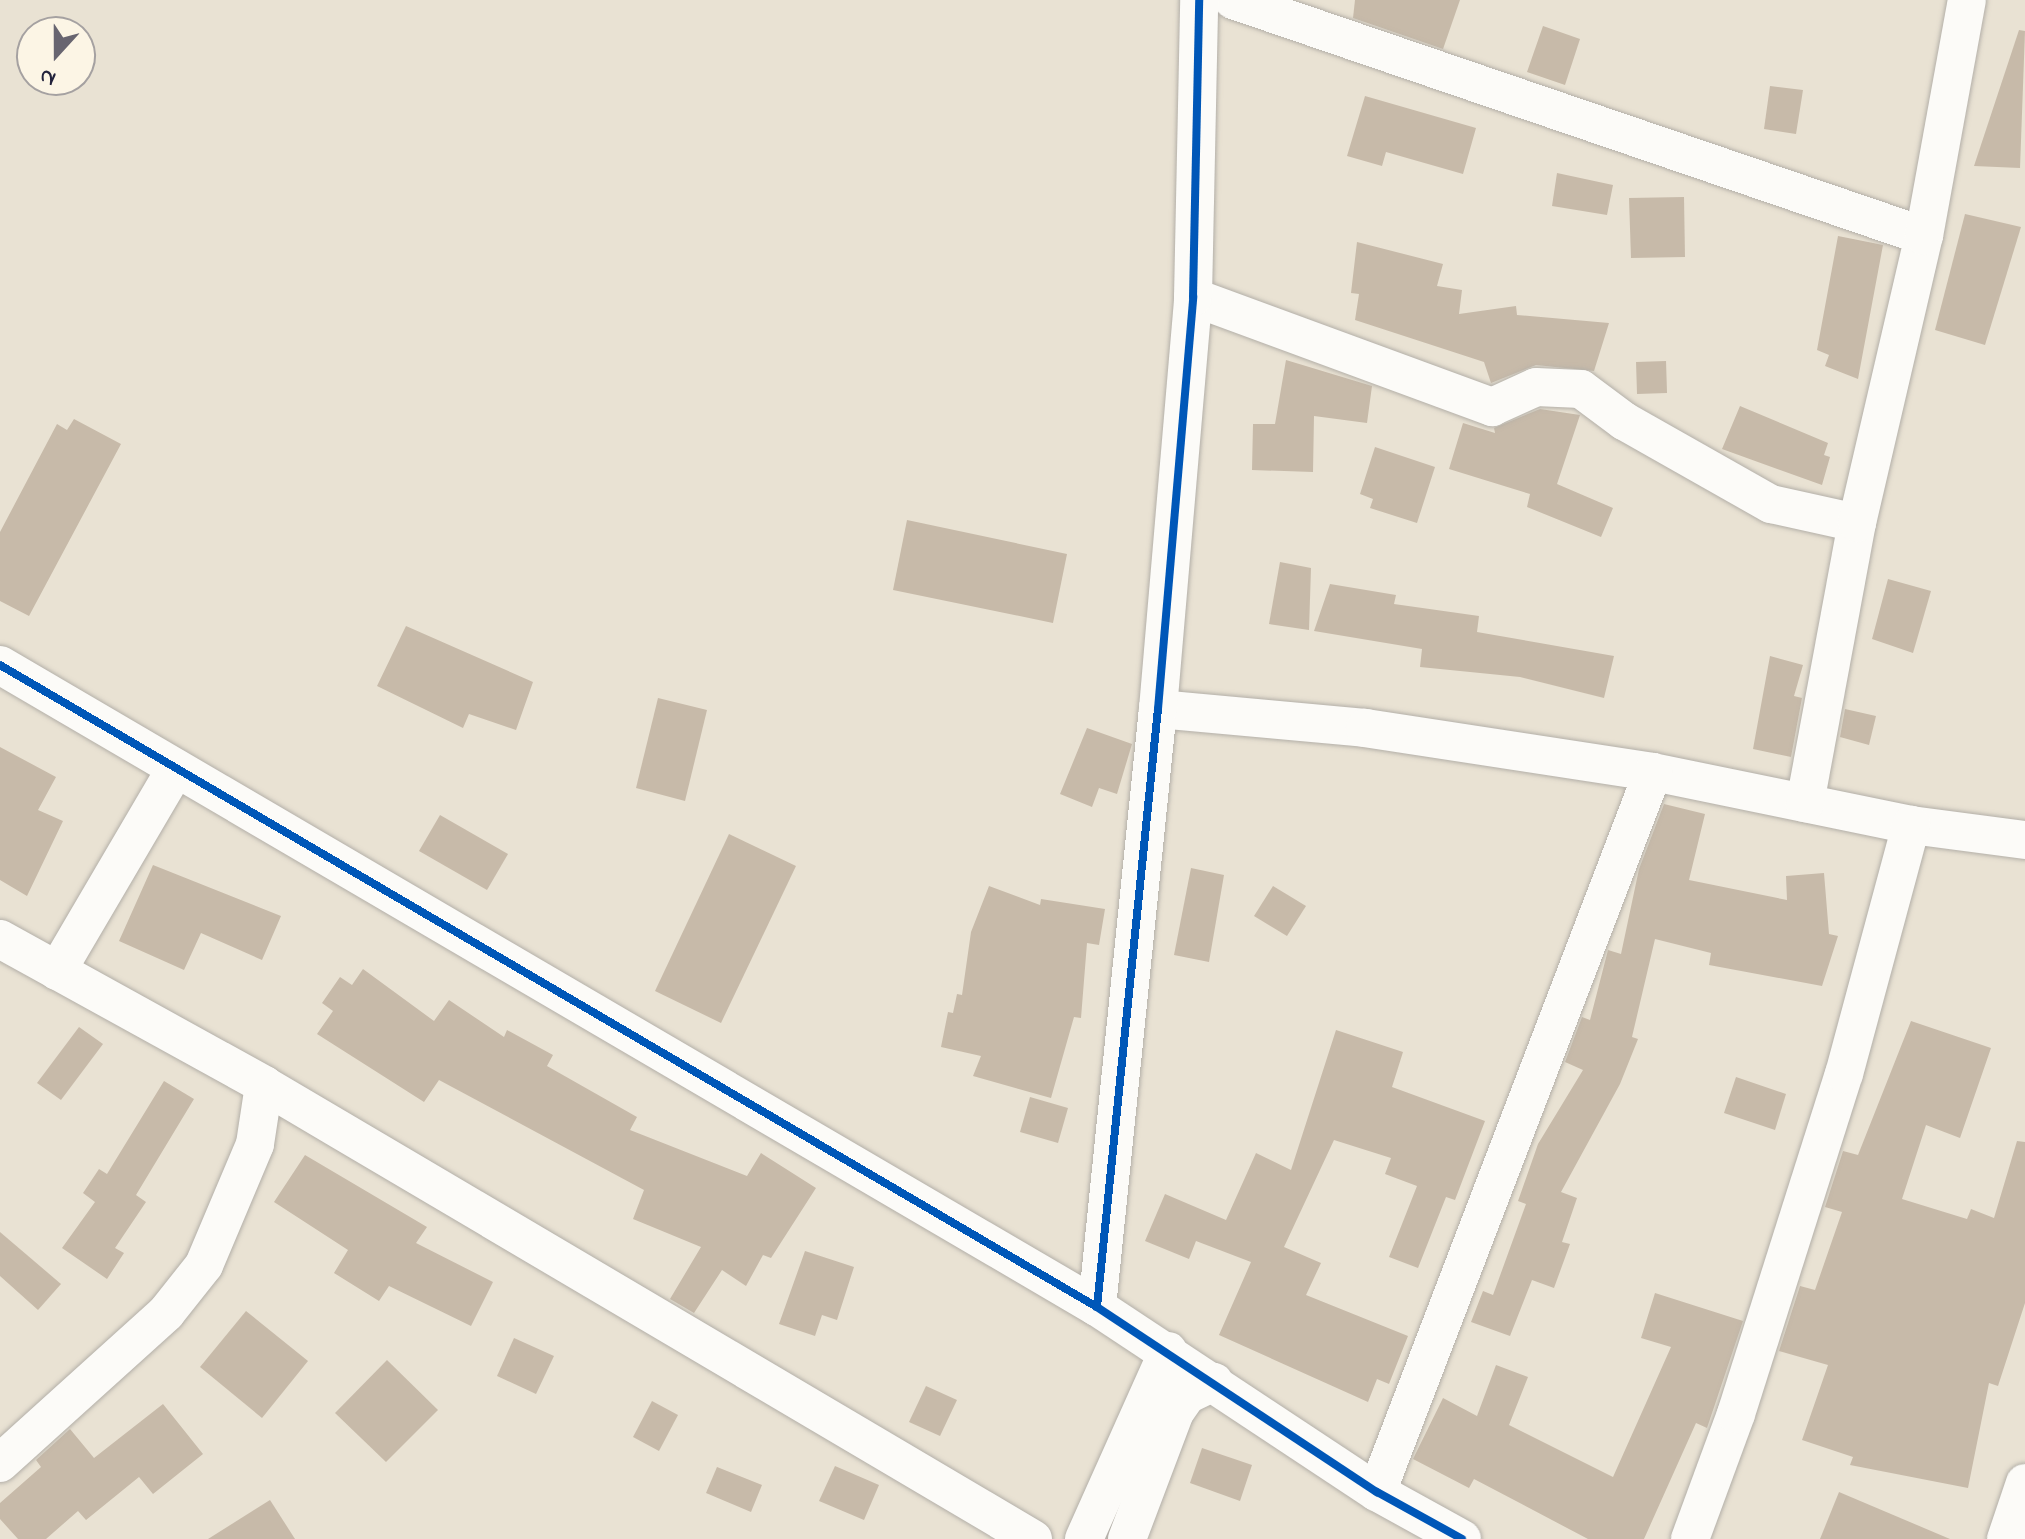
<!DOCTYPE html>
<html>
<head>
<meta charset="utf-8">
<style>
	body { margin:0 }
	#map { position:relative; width:2025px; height:1539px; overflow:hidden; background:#e9e2d3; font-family:"Indie Flower",sans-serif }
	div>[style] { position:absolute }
	.building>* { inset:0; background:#c7baa9 }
	.roads { filter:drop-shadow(0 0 2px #b3afa8) drop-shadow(0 0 2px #b3afa8) }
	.minor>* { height:38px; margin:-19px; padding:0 19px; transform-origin:19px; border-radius:19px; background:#fcfbf8 }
	.cycleway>* { height:8px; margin:-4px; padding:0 4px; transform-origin:4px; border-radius:4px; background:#0057b8 }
	span { translate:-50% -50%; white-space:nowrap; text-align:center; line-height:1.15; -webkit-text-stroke:7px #fcf5e5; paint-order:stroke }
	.north { position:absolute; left:16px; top:16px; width:80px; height:80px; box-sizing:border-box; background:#fcf5e5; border:2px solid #a5a1a1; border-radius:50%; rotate:201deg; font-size:22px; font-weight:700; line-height:32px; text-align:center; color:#22223b }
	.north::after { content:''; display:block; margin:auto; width:28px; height:36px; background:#686570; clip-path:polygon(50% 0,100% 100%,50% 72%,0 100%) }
</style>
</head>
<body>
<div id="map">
	<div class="building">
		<i style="clip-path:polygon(1355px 0,1460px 0,1443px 49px,1353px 18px)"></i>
		<i style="clip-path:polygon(1543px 26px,1580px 39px,1565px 85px,1527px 72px)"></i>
		<i style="clip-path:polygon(2019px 30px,2025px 31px,2020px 168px,1974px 166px)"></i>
		<i style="clip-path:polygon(1770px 86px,1803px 90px,1796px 134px,1764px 129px)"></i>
		<i style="clip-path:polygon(1365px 96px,1476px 128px,1463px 174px,1386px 152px,1382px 166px,1347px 156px)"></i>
		<i style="clip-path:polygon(1557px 173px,1613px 185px,1607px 215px,1552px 206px)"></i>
		<i style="clip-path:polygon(1684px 197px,1685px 257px,1631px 258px,1629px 198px)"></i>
		<i style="clip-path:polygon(1965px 214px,2021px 227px,1985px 345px,1935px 330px)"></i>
		<i style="clip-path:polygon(1838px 236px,1883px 245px,1858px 379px,1825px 366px,1829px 355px,1817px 350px)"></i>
		<i style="clip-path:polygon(1357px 242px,1443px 264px,1437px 286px,1462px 290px,1459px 314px,1516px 306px,1517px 315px,1609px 323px,1594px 371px,1536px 365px,1491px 383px,1484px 362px,1355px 320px,1359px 294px,1351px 293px)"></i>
		<i style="clip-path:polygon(1286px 360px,1372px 386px,1367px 423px,1314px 416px,1313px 472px,1252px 470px,1253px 424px,1275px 424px)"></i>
		<i style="clip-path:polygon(1666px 361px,1667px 393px,1637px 394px,1636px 362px)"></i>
		<i style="clip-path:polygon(1740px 406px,1828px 443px,1824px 455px,1830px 457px,1822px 485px,1722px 449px)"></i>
		<i style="clip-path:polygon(1540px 409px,1580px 415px,1557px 484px,1613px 508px,1601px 537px,1527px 507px,1530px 494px,1449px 469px,1463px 423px,1495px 433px,1494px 428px)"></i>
		<i style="clip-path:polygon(74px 419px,121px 444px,29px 616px,0 601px,0 532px,57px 424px,67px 430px)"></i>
		<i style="clip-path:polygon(1375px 447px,1435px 467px,1417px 523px,1370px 508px,1373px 499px,1360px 494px)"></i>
		<i style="clip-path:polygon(907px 520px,1067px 554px,1053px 623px,893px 590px)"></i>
		<i style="clip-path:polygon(1280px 562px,1311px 568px,1309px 630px,1269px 624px)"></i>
		<i style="clip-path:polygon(1888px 579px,1931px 591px,1913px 653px,1872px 639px)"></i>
		<i style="clip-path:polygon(1330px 584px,1396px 595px,1394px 604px,1479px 616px,1477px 632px,1614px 656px,1604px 698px,1520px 677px,1420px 667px,1422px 649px,1314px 631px)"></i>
		<i style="clip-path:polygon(406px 626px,533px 682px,516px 730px,469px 714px,463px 728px,377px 686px)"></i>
		<i style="clip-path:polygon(1770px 656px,1803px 665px,1794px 696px,1802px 698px,1791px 757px,1753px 749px)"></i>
		<i style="clip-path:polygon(658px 698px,707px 710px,685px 801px,636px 788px)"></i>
		<i style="clip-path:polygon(1845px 709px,1876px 716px,1869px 745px,1840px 737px)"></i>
		<i style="clip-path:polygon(1087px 728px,1132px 744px,1117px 794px,1099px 788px,1092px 807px,1060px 794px)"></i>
		<i style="clip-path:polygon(0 747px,56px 777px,38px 810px,63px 821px,27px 896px,0 880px)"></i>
		<i style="clip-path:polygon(1664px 804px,1705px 814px,1689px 880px,1787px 900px,1786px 876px,1824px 873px,1829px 934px,1838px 936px,1822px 986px,1709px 965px,1711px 953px,1655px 939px,1632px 1037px,1638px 1039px,1620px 1084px,1561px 1192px,1577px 1198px,1562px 1242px,1570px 1244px,1554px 1288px,1532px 1280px,1510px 1336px,1471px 1322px,1483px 1291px,1493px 1295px,1526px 1204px,1518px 1201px,1538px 1144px,1583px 1070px,1565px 1062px,1582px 1017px,1590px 1020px,1608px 950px,1621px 954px,1639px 869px)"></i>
		<i style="clip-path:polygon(440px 815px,508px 854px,487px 890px,419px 851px)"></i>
		<i style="clip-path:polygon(729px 834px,796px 866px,721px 1023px,655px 991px)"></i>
		<i style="clip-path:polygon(153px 865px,281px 916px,262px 960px,201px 933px,184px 970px,119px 941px)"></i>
		<i style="clip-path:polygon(1191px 868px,1224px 875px,1209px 962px,1174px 955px)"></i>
		<i style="clip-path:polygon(989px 886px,1040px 905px,1041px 899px,1105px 909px,1099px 945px,1087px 943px,1081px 1018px,1074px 1017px,1051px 1098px,973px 1076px,981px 1056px,941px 1047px,948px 1012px,953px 1013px,957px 994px,962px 995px,971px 932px)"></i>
		<i style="clip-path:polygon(1273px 886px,1306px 906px,1287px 936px,1254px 916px)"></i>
		<i style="clip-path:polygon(363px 969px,434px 1021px,449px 1000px,504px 1037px,507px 1030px,553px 1055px,547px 1066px,637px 1117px,630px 1130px,747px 1176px,761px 1153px,816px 1188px,771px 1258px,763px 1255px,746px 1286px,722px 1270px,694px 1313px,670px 1299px,701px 1247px,633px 1219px,644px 1190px,439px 1080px,424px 1102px,317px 1034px,333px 1011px,322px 1003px,340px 977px,352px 985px)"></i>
		<i style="clip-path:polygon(1911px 1021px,1991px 1048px,1960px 1138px,1926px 1125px,1902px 1199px,1967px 1219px,1971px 1209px,1994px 1218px,2017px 1141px,2025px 1142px,2025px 1303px,1998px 1386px,1989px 1383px,1968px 1488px,1850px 1465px,1853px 1457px,1802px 1440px,1828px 1365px,1779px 1351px,1800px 1286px,1815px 1290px,1842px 1212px,1825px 1207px,1843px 1151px,1858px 1155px)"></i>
		<i style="clip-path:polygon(79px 1027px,103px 1044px,61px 1100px,37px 1083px)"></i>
		<i style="clip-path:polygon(1336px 1030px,1403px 1052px,1392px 1087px,1485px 1121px,1455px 1200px,1446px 1197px,1418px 1268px,1389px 1257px,1417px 1186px,1385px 1174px,1391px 1158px,1334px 1140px,1284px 1247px,1321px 1263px,1306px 1295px,1408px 1336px,1389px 1384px,1377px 1379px,1368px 1402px,1219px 1335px,1251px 1262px,1196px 1241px,1189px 1259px,1145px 1241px,1165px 1194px,1226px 1220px,1256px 1153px,1291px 1170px)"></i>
		<i style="clip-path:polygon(1736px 1077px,1786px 1094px,1775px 1130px,1724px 1113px)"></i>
		<i style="clip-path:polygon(164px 1081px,194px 1099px,136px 1195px,146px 1202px,115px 1248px,124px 1253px,107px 1279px,62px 1248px,95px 1202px,83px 1193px,99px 1169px,107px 1174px)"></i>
		<i style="clip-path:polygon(1030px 1097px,1068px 1108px,1058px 1143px,1020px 1132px)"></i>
		<i style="clip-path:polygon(305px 1155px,427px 1227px,416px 1243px,493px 1282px,471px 1326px,389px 1286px,379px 1301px,334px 1273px,348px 1250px,274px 1202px)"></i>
		<i style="clip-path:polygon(0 1232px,61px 1284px,38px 1310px,0 1276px)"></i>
		<i style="clip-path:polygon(805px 1251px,854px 1267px,837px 1320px,822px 1315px,815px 1336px,779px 1324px)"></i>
		<i style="clip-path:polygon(1655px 1293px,1743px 1321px,1707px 1428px,1696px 1423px,1644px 1539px,1588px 1539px,1474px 1479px,1469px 1488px,1413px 1459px,1443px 1398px,1477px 1416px,1496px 1365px,1528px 1377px,1509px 1425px,1613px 1477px,1671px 1347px,1641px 1338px)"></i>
		<i style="clip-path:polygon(246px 1311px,308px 1361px,262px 1418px,200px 1367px)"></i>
		<i style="clip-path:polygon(514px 1338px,554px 1356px,536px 1394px,497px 1376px)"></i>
		<i style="clip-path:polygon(387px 1360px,438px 1410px,386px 1462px,335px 1413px)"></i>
		<i style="clip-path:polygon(926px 1386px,957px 1400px,940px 1436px,909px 1422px)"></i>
		<i style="clip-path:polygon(652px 1401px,678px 1415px,659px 1451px,633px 1437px)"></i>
		<i style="clip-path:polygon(163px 1404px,203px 1454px,153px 1494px,139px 1477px,86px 1520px,78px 1511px,46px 1539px,18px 1539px,0 1519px,0 1503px,41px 1467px,36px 1460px,70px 1429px,94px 1458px)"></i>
		<i style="clip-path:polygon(1202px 1448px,1252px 1465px,1240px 1501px,1190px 1483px)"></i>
		<i style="clip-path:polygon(835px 1466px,879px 1485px,864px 1520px,819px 1501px)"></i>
		<i style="clip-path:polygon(717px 1467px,762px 1485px,751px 1512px,706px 1493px)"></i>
		<i style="clip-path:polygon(1839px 1492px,1950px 1539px,1820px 1539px)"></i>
		<i style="clip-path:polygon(270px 1500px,295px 1539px,208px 1539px)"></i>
	</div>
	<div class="roads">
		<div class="minor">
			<i style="left:1233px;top:0;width:730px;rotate:18.86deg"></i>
			<i style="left:1193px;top:297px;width:319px;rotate:20.2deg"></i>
			<i style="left:1492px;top:407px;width:48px;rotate:-24.4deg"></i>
			<i style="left:1536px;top:387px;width:45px;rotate:2.5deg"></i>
			<i style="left:1581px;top:389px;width:54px;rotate:36.7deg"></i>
			<i style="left:1624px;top:421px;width:169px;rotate:29.5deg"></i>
			<i style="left:1771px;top:504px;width:88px;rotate:12.5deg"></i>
			<i style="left:0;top:665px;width:1271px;rotate:30.34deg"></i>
			<i style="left:1097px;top:1307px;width:336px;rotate:33.5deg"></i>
			<i style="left:1377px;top:1492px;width:97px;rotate:28.9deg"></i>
			<i style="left:1158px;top:709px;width:208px;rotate:5.2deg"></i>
			<i style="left:1365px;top:728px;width:291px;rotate:8.7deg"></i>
			<i style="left:1653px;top:772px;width:263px;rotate:11.6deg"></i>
			<i style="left:1911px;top:825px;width:115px;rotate:7.5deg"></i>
			<i style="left:1805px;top:803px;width:285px;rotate:-79.5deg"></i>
			<i style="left:1857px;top:523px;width:295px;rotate:-76.9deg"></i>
			<i style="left:1924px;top:236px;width:240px;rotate:-79.7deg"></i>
			<i style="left:0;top:939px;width:302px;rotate:28.9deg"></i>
			<i style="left:264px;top:1085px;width:893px;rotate:30.56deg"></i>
			<i style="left:57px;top:971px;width:235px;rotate:-59.6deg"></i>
			<i style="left:1097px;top:1307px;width:601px;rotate:-84.18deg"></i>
			<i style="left:1158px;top:709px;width:413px;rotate:-85.1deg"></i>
			<i style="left:1193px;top:297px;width:297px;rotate:-88.8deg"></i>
			<i style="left:0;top:1463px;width:224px;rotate:-42.1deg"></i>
			<i style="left:166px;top:1313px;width:61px;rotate:-51.6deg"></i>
			<i style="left:204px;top:1265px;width:131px;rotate:-67.1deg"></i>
			<i style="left:255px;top:1144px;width:60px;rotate:-81.3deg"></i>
			<i style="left:1377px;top:1492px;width:771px;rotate:-69.03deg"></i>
			<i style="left:1084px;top:1539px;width:206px;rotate:-65.9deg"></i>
			<i style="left:1127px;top:1539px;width:136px;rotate:-69.3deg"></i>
			<i style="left:1175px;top:1412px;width:21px;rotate:-55deg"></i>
			<i style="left:1187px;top:1395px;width:30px;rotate:-26deg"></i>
			<i style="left:1690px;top:1539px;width:133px;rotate:-69.8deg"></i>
			<i style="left:1736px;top:1414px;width:357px;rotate:-72.4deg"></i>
			<i style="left:1844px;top:1074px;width:258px;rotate:-74.9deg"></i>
			<i style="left:2006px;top:1539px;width:59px;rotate:-71.3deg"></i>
		</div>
	</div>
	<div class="cycleway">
		<i style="left:0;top:665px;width:1271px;rotate:30.34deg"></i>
		<i style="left:1097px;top:1307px;width:336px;rotate:33.5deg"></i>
		<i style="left:1377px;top:1492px;width:97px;rotate:28.9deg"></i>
		<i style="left:1097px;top:1307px;width:601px;rotate:-84.18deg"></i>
		<i style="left:1158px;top:709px;width:413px;rotate:-85.1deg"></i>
		<i style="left:1193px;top:297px;width:297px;rotate:-88.8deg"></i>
	</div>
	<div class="north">N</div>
</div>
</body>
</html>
